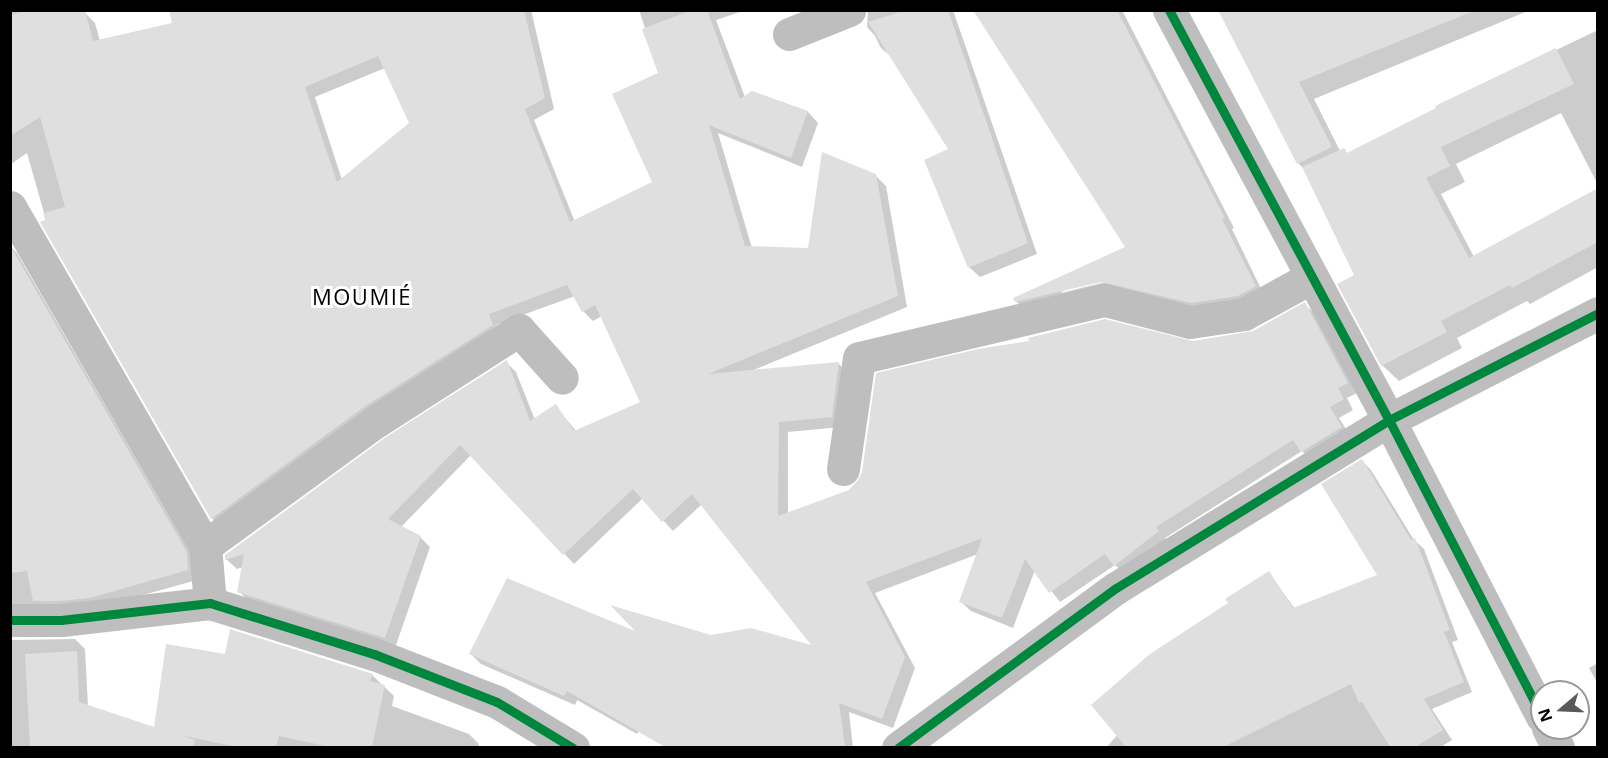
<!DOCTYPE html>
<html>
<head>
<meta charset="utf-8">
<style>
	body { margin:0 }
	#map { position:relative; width:1608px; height:758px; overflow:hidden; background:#fff; font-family:"Open Sans",sans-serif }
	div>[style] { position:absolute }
	.shadow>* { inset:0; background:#0003 }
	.building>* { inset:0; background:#dfdfdf }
	.minor>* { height:33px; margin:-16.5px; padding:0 16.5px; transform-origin:16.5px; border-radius:16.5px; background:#bebebe }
	.cycleway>* { height:9px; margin:-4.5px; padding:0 4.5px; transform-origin:4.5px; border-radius:4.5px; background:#00873e }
	span { translate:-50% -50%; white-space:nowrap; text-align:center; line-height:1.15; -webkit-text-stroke:6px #fff; paint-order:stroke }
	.neighbourhood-label { font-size:22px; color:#000; letter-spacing:1.5px }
	.frame { position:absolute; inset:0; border:12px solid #000; pointer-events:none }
	.north { position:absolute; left:1530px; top:680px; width:60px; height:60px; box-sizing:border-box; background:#fff; border:2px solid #999; border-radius:50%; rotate:251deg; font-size:16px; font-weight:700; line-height:24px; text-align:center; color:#000 }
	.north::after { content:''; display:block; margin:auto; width:21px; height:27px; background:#595959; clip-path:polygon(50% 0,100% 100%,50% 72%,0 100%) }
</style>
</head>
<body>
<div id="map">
	<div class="shadow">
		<i style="clip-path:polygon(evenodd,10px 10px,85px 13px,95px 23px,100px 41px,174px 25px,170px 10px,531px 10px,554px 109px,534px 120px,575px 222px,654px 183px,660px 74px,639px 10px,746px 10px,716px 20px,745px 97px,752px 92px,808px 112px,818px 123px,802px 167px,718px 133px,752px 248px,809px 250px,875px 175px,886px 186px,907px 307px,751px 371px,839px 364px,849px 374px,841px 427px,788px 432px,788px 514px,849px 492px,1193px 342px,1253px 332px,1304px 304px,1315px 314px,1357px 393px,1347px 398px,1353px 410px,1339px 418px,1351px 437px,1312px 462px,1302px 451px,1165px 538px,1168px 542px,1126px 575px,1115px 565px,1060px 602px,1035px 570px,1013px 628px,971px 611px,960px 601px,978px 554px,875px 593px,915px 668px,893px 728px,849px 712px,853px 748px,681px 748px,643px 723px,637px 734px,577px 700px,575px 705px,481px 664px,471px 654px,641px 635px,711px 637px,815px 647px,702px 504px,673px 531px,643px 498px,574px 564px,471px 455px,401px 527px,420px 537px,430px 547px,395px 648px,249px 602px,239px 591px,243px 567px,237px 569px,226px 559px,506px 362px,516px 372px,535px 420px,555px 406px,577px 432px,642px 403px,602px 316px,593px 321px,583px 311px,575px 296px,498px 324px,222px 528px,212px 518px,46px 220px,27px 153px,10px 165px,10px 10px,385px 68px,411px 123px,342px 180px,315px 97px,385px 68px)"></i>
		<i style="clip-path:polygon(868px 10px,953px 10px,1037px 254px,980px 277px,969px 267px,950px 150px,893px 58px,881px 48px,875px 36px,867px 27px)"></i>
		<i style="clip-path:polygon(evenodd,975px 10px,1122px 10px,1234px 228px,1232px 229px,1265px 297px,1249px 306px,1027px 312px,1016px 301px,1127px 248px,975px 10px,1108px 279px,1109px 281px,1061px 293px,1065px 289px,1108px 279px)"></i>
		<i style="clip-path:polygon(1220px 10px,1530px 10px,1314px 99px,1340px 151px,1344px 149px,1348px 154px,1438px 109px,1437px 107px,1598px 30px,1598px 185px,1561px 113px,1456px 164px,1465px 182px,1441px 194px,1474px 257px,1598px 189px,1598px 267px,1530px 304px,1527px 301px,1457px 338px,1462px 348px,1399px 381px,1382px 365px,1356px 276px,1305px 170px,1299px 164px)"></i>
		<i style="clip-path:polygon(10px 246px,17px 253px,196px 563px,197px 580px,100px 607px,10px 614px)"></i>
		<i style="clip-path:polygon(1362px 461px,1371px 470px,1414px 540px,1424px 549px,1458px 640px,1452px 642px,1472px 692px,1432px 709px,1452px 740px,1439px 748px,1106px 748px,1230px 604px,1269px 573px,1295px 609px,1379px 576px)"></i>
		<i style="clip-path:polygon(75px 639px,85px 649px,88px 706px,156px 729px,372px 675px,394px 696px,392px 706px,469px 734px,479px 744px,478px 748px,10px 748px,10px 640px)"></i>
		<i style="clip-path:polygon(1598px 663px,1598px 684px,1589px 668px)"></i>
	</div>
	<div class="building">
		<i style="clip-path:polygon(evenodd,29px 10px,85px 10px,93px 41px,172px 23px,169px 10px,524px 10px,545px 98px,525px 109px,570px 222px,652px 182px,612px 94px,658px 73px,642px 29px,692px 10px,707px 10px,740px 99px,752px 91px,808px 111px,791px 158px,709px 125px,745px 246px,808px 248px,822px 152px,876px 174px,898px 296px,708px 374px,839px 362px,832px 417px,779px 422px,778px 516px,849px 490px,858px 480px,862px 472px,876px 373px,978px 349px,1029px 341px,1028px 338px,1105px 319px,1193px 341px,1253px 331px,1305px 302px,1348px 383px,1338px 388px,1344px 399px,1330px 407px,1342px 427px,1301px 452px,1293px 440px,1156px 527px,1159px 531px,1114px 566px,1105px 554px,1049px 593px,1025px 559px,1002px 618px,959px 602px,982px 538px,866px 582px,905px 657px,882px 719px,839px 703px,845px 747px,665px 747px,567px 691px,564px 696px,469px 654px,507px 578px,635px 631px,610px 605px,711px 635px,751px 628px,811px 645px,692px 494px,662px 522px,633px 489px,563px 555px,460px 445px,388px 519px,421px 536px,385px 638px,237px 592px,244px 554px,225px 560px,225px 555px,386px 437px,507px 360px,530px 421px,556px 404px,574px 431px,640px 402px,595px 305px,582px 312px,567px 285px,489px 314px,493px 325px,364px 407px,211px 519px,40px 222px,45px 220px,43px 213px,65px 207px,40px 117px,10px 136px,10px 15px,29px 10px,378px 56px,409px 123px,337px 182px,305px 87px,378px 56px)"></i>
		<i style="clip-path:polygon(906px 10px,948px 10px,1028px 243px,968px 268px,924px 160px,948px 149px,868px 22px)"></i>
		<i style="clip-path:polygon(973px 10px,1117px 10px,1225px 218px,1222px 219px,1256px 286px,1238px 296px,1191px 303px,1101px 282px,1015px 302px,1013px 298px,1125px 247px)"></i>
		<i style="clip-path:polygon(1218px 10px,1471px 10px,1471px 12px,1299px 82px,1332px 147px,1297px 164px)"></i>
		<i style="clip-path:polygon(1556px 48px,1574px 84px,1441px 147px,1450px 166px,1426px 178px,1469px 258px,1598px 188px,1598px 242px,1512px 288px,1510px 285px,1441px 321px,1447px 332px,1381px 366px,1337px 284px,1354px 275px,1302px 167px,1344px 148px,1347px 153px,1436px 108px,1435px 106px)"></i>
		<i style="clip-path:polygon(10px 245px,187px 552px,188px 570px,90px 598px,60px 601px,33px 601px,27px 571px,10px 573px)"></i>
		<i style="clip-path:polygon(1362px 459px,1411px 540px,1415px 538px,1450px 630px,1444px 632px,1464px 682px,1424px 699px,1443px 730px,1415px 747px,1390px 747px,1362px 702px,1359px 703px,1351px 684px,1223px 747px,1126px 747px,1091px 705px,1150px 654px,1228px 603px,1225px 599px,1269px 571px,1293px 608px,1377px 575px,1321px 484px)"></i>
		<i style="clip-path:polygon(230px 629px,373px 674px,370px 681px,385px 685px,372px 747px,330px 747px,279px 736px,276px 747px,238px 747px,184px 736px,195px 740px,193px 747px,30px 747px,25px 654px,77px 651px,79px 702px,154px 727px,166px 644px,225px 654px)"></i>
	</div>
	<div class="minor">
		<i style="left:1169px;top:10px;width:465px;rotate:61.8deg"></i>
		<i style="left:1389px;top:420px;width:333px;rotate:62.7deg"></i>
		<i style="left:789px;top:34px;width:65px;rotate:-21.8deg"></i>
		<i style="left:10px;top:207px;width:391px;rotate:60.1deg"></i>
		<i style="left:843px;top:469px;width:112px;rotate:-81.8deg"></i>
		<i style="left:859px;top:358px;width:253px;rotate:-13.3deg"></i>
		<i style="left:1105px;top:300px;width:88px;rotate:14.5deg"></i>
		<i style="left:1190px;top:322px;width:55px;rotate:-8.4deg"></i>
		<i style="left:1244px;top:314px;width:75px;rotate:-28.6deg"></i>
		<i style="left:210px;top:603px;width:57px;rotate:-95deg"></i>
		<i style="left:205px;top:546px;width:210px;rotate:-36.1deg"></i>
		<i style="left:375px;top:422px;width:171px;rotate:-32.6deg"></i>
		<i style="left:519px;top:330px;width:64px;rotate:48.1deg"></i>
		<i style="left:10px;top:620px;width:51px"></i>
		<i style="left:61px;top:620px;width:150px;rotate:-6.5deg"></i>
		<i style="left:210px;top:603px;width:172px;rotate:17.3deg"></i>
		<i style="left:374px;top:654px;width:132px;rotate:21.3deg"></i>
		<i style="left:497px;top:702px;width:89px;rotate:31.2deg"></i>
		<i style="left:1548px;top:728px;width:22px;rotate:63deg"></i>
		<i style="left:898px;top:748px;width:270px;rotate:-36.3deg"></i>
		<i style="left:1116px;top:588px;width:321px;rotate:-31.6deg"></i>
		<i style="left:1389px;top:420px;width:235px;rotate:-27.1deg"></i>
	</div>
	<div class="cycleway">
		<i style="left:1169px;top:10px;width:465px;rotate:61.8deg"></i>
		<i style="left:1389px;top:420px;width:333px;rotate:62.7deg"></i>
		<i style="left:10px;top:620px;width:51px"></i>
		<i style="left:61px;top:620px;width:150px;rotate:-6.5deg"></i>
		<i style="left:210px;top:603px;width:172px;rotate:17.3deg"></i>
		<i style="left:374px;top:654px;width:132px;rotate:21.3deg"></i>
		<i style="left:497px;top:702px;width:89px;rotate:31.2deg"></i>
		<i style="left:898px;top:748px;width:270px;rotate:-36.3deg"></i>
		<i style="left:1116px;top:588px;width:321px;rotate:-31.6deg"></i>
		<i style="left:1389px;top:420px;width:235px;rotate:-27.1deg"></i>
	</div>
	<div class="neighbourhood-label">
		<span style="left:362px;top:297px">MOUMIÉ</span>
	</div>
	<div class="frame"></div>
	<div class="north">N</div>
</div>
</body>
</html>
